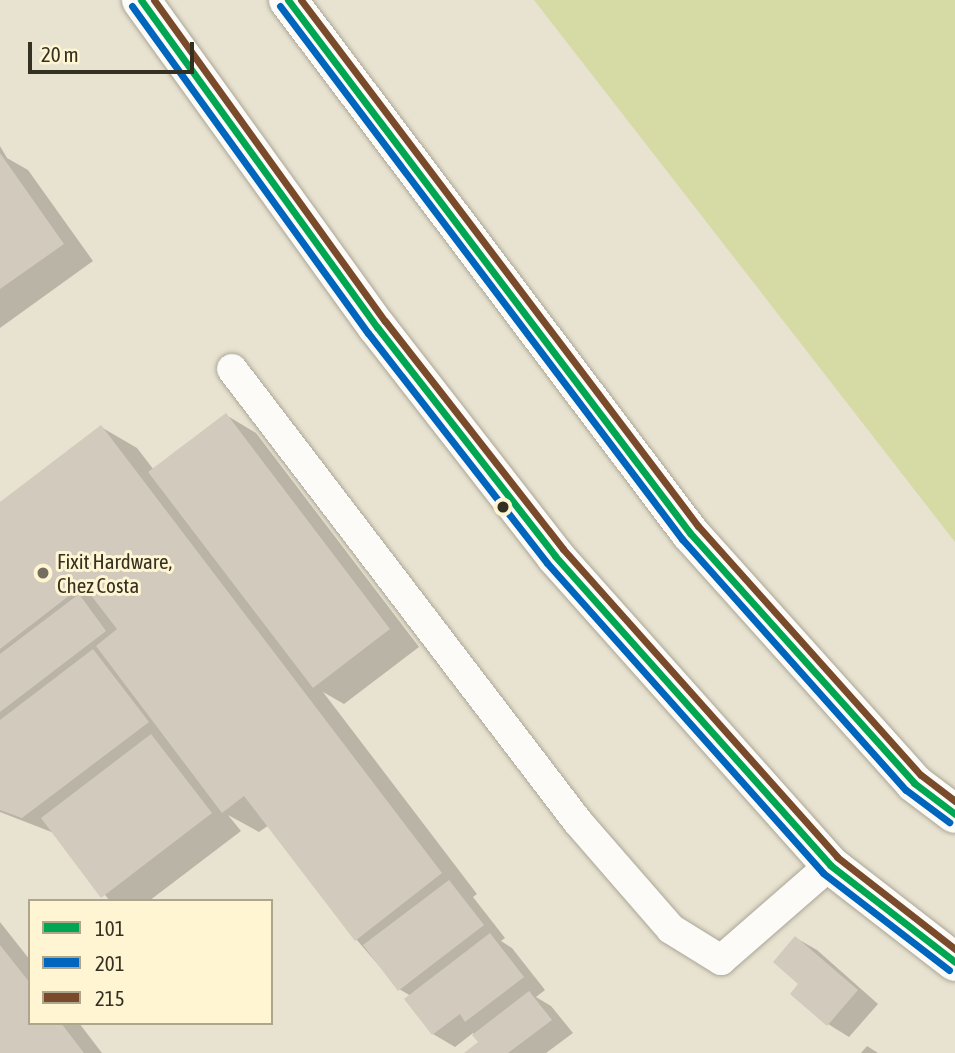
<!DOCTYPE html>
<html>
<head>
<meta charset="utf-8">
<style>
	body { margin:0 }
	#map { position:relative; width:955px; height:1053px; overflow:hidden; background:#e8e2d0; font-family:"Asap Condensed",sans-serif }
	div>[style] { position:absolute }
	.green>* { inset:0; background:#d6daa5 }
	.shadow>* { inset:0; background:#0003 }
	.building>* { inset:0; background:#d2cabd }
	.roads { filter:drop-shadow(0 0 2px #aaa697) drop-shadow(0 0 2px #aaa697) }
	.service>* { height:30px; margin:-15px; padding:0 15px; transform-origin:15px; border-radius:15px; background:#fcfbf8 }
	.trunk>* { height:38px; margin:-19px; padding:0 19px; transform-origin:19px; border-radius:19px; background:#fcfbf8 }
	.bus-1>* { height:7px; margin:-3.5px; padding:0 3.5px; transform-origin:3.5px; border-radius:3.5px; background:#00a651 }
	.bus-2>* { height:7px; margin:-3.5px; padding:0 3.5px; transform-origin:3.5px; border-radius:3.5px; background:#0065bd }
	.bus-3>* { height:7px; margin:-3.5px; padding:0 3.5px; transform-origin:3.5px; border-radius:3.5px; background:#7a4b2a }
	.dots>* { width:19px; height:19px; translate:-50% -50%; box-sizing:border-box; border:4px solid #fff5d2; border-radius:50% }
	span { translate:-50% -50%; white-space:nowrap; text-align:center; line-height:1.15; -webkit-text-stroke:6px #fff5d2; paint-order:stroke }
	.poi-label { font-size:21px; color:#343022 }
	.left { translate:0 -50%; text-align:left }
	.legend { position:absolute; left:28px; top:899px; width:245px; height:126px; box-sizing:border-box; background:#fff5d2; border:2px solid #aea68c; margin:0; padding:9px 12px; list-style:none; font-size:21px; color:#343022 }
	.legend li { display:flex; align-items:center; gap:14px; height:35px }
	.legend b { width:35px; border:2px solid #aea68c }
	.scale { position:absolute; left:28px; top:42px; width:166px; height:32px; box-sizing:border-box; border:4px solid #343022; border-top:0; padding-left:9px; font-size:21px; line-height:24px; white-space:nowrap; color:#343022; -webkit-text-stroke:5px #fff5d2; paint-order:stroke }
</style>
</head>
<body>
<div id="map">
	<div class="green">
		<i style="clip-path:polygon(534px 0,955px 0,955px 542px)"></i>
	</div>
	<div class="shadow">
		<i style="clip-path:polygon(0 146px,7px 158px,28px 170px,93px 261px,0 328px)"></i>
		<i style="clip-path:polygon(226px 415px,256px 433px,419px 647px,344px 704px,323px 692px,477px 894px,473px 897px,505px 938px,501px 941px,512px 948px,545px 990px,536px 997px,551px 1006px,573px 1033px,546px 1053px,467px 1053px,481px 1043px,473px 1033px,455px 1047px,433px 1034px,407px 999px,411px 996px,399px 989px,356px 939px,269px 825px,259px 832px,228px 815px,241px 831px,149px 901px,110px 901px,54px 833px,0 812px,0 504px,101px 427px,137px 448px,154px 470px)"></i>
		<i style="clip-path:polygon(0 922px,30px 960px,30px 1023px,79px 1023px,102px 1053px,0 1053px)"></i>
		<i style="clip-path:polygon(796px 938px,817px 950px,878px 1004px,849px 1037px,828px 1024px,801px 984px)"></i>
		<i style="clip-path:polygon(867px 1046px,878px 1053px,861px 1053px)"></i>
	</div>
	<div class="building">
		<i style="clip-path:polygon(0 153px,64px 244px,0 289px)"></i>
		<i style="clip-path:polygon(226px 413px,390px 629px,313px 688px,148px 472px)"></i>
		<i style="clip-path:polygon(101px 425px,442px 873px,355px 941px,244px 796px,222px 813px,96px 646px,117px 629px,83px 585px,0 649px,0 502px)"></i>
		<i style="clip-path:polygon(79px 594px,106px 631px,0 712px,0 654px)"></i>
		<i style="clip-path:polygon(93px 649px,149px 722px,22px 818px,0 810px,0 720px)"></i>
		<i style="clip-path:polygon(151px 734px,212px 813px,101px 898px,41px 818px)"></i>
		<i style="clip-path:polygon(449px 880px,484px 925px,398px 991px,363px 945px)"></i>
		<i style="clip-path:polygon(490px 933px,524px 977px,465px 1022px,460px 1014px,432px 1035px,404px 999px)"></i>
		<i style="clip-path:polygon(795px 936px,858px 990px,827px 1026px,790px 994px,798px 984px,773px 962px)"></i>
		<i style="clip-path:polygon(0 945px,30px 983px,30px 1023px,61px 1023px,84px 1053px,0 1053px)"></i>
		<i style="clip-path:polygon(529px 991px,552px 1020px,508px 1053px,464px 1053px,478px 1042px,472px 1035px)"></i>
	</div>
	<div class="roads">
		<div class="service">
			<i style="left:232px;top:369px;width:570px;rotate:52.63deg"></i>
			<i style="left:578px;top:822px;width:142px;rotate:49deg"></i>
			<i style="left:671px;top:929px;width:59px;rotate:31.8deg"></i>
			<i style="left:721px;top:960px;width:145px;rotate:-41.1deg"></i>
		</div>
		<div class="trunk">
			<i style="left:141px;top:0;width:403px;rotate:54.2deg"></i>
			<i style="left:377px;top:327px;width:290px;rotate:52.1deg"></i>
			<i style="left:555px;top:556px;width:414px;rotate:48.3deg"></i>
			<i style="left:830px;top:865px;width:158px;rotate:37.8deg"></i>
			<i style="left:288px;top:0;width:668px;rotate:52.98deg"></i>
			<i style="left:690px;top:533px;width:336px;rotate:48.1deg"></i>
			<i style="left:914px;top:783px;width:51px;rotate:37.1deg"></i>
		</div>
	</div>
	<div class="bus-1">
		<i style="left:141px;top:0;width:403px;rotate:54.2deg"></i>
		<i style="left:377px;top:327px;width:290px;rotate:52.1deg"></i>
		<i style="left:555px;top:556px;width:414px;rotate:48.3deg"></i>
		<i style="left:830px;top:865px;width:158px;rotate:37.8deg"></i>
		<i style="left:288px;top:0;width:668px;rotate:52.98deg"></i>
		<i style="left:690px;top:533px;width:336px;rotate:48.1deg"></i>
		<i style="left:914px;top:783px;width:51px;rotate:37.1deg"></i>
	</div>
	<div class="bus-2">
		<i style="left:132px;top:6px;width:403px;rotate:54.2deg"></i>
		<i style="left:368px;top:333px;width:291px;rotate:52.1deg"></i>
		<i style="left:547px;top:563px;width:415px;rotate:48.3deg"></i>
		<i style="left:823px;top:873px;width:159px;rotate:37.6deg"></i>
		<i style="left:280px;top:6px;width:668px;rotate:52.98deg"></i>
		<i style="left:682px;top:539px;width:336px;rotate:48.3deg"></i>
		<i style="left:906px;top:790px;width:54px;rotate:36.7deg"></i>
	</div>
	<div class="bus-3">
		<i style="left:154px;top:0;width:395px;rotate:54.3deg"></i>
		<i style="left:385px;top:321px;width:289px;rotate:52deg"></i>
		<i style="left:563px;top:549px;width:412px;rotate:48.3deg"></i>
		<i style="left:837px;top:857px;width:150px;rotate:37.9deg"></i>
		<i style="left:301px;top:0;width:659px;rotate:52.96deg"></i>
		<i style="left:698px;top:526px;width:334px;rotate:48.2deg"></i>
		<i style="left:921px;top:775px;width:43px;rotate:37.4deg"></i>
	</div>
	<div class="dots">
		<i style="left:503px;top:507px;background:#343022"></i>
		<i style="left:43px;top:573px;background:#736e5f"></i>
	</div>
	<div class="poi-label">
		<span class="left" style="left:57px;top:573px">Fixit Hardware,<br>Chez Costa</span>
	</div>
	<ul class="legend">
	<li><b style="height:9px;background:#00a651"></b>101</li>
	<li><b style="height:9px;background:#0065bd"></b>201</li>
	<li><b style="height:9px;background:#7a4b2a"></b>215</li>
	</ul>
	<div class="scale">20 m</div>
</div>
</body>
</html>
